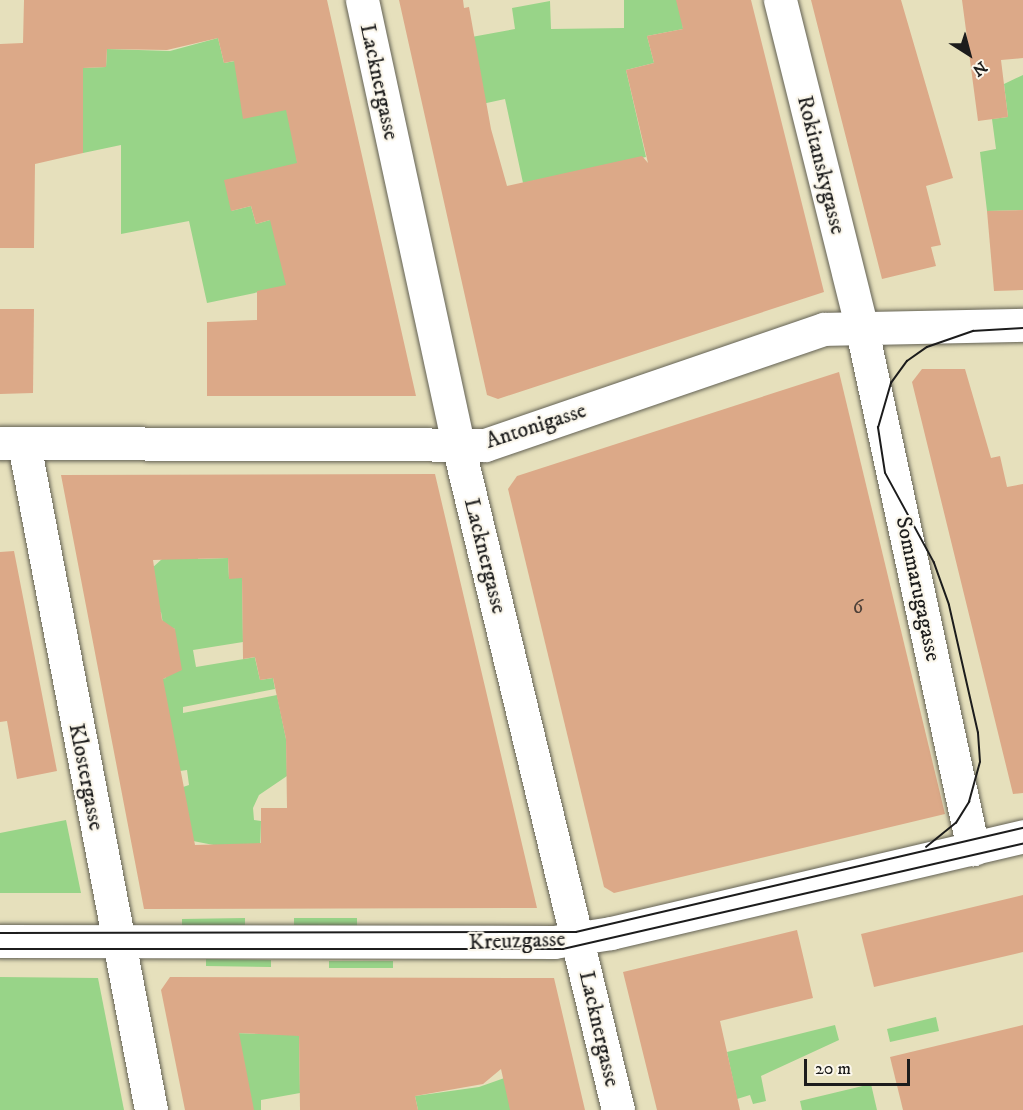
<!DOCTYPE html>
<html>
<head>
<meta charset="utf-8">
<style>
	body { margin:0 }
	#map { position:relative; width:1023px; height:1110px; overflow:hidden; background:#e6e0bc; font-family:"IM FELL DW Pica",serif }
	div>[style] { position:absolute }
	.green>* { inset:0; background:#98d488 }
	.building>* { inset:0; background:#dca988 }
	.roads { filter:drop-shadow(0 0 2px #636154) drop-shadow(0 0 2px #636154) }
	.minor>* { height:33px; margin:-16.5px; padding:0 16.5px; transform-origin:16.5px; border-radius:16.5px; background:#fff }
	.tertiary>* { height:33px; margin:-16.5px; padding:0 16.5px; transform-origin:16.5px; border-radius:16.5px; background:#fff }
	.tram>* { height:1.5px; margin:-0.75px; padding:0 0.75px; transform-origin:0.75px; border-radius:0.75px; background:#1c1c1c }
	span { translate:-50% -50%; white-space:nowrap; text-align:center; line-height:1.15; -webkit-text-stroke:4.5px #fbf7ec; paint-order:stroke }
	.number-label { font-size:20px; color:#4c3f37 }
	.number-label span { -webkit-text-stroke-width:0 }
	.street-label { font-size:22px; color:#1c1c1c }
	.north { position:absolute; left:939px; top:24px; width:60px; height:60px; -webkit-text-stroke:4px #fbf7ec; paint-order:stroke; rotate:144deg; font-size:16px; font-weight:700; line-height:24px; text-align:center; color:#1c1c1c }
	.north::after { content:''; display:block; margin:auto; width:21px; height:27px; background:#1c1c1c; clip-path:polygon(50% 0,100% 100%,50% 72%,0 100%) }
	.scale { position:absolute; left:804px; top:1059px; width:106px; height:27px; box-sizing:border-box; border:3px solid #1c1c1c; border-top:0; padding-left:8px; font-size:18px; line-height:21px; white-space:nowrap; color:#1c1c1c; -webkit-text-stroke:4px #fbf7ec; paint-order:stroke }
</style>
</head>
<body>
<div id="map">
	<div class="green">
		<i style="clip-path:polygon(624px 0,680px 0,683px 29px,647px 36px,654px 63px,626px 70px,646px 157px,523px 183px,505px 99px,482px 104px,466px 38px,515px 29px,512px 8px,550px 1px,551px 29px,624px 28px)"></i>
		<i style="clip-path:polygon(evenodd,218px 38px,224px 63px,269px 55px,290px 109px,297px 161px,330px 277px,207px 303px,189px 221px,121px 234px,121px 145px,83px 153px,83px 68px,106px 67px,107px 49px,170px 51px,218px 38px,290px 165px,270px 220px,256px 224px,251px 206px,231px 211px,290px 165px)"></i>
		<i style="clip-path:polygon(1023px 75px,1023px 210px,987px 211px,980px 152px,996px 149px,992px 119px,1008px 117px,1004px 84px)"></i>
		<i style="clip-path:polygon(198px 548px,198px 559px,228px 558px,229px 578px,242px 578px,243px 642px,193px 650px,196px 667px,268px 655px,255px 658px,260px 680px,273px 678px,275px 689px,183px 707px,183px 713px,277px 695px,286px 739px,287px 776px,259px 795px,253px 808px,254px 820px,261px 821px,260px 854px,193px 841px,183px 787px,189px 785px,187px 770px,180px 771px,161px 679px,166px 678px,163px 660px,175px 629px,163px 624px,161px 612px,153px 613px,151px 569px,162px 559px)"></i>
		<i style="clip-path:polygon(66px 820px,81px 893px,0 893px,0 833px)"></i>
		<i style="clip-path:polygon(245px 918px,245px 925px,182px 926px,182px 919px)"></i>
		<i style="clip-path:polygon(294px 918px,357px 918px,357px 926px,294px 925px)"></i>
		<i style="clip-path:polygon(206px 959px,271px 960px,271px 967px,206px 966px)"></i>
		<i style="clip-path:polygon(329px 961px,393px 961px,393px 968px,329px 968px)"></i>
		<i style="clip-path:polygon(0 977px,98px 978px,124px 1110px,0 1110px)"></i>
		<i style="clip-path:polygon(936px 1017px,939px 1031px,890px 1042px,887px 1029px)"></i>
		<i style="clip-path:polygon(835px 1025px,839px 1040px,761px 1076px,766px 1101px,753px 1104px,750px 1095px,737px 1099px,727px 1052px)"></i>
		<i style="clip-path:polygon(234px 1033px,299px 1035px,300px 1093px,261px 1100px,261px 1110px,245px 1110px,252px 1102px)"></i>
		<i style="clip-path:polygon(516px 1074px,510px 1110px,418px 1110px,415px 1096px,479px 1087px)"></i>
		<i style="clip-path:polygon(871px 1084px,877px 1110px,802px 1110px,800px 1101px)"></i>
	</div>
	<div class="building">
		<i style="clip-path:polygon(24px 0,327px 0,416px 396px,207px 396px,207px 322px,257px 320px,257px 291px,286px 285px,270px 220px,256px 224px,251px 206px,231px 211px,224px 180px,297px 163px,286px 110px,243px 119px,234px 61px,224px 63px,218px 38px,167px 50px,107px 49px,106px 67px,83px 68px,83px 153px,35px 164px,34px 248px,0 248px,0 44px,23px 43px)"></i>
		<i style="clip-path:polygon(399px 0,463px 0,464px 8px,469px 7px,491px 129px,507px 186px,642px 156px,648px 163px,626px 70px,654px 63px,647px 36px,683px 29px,676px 0,751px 0,824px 292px,498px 399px,487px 395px)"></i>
		<i style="clip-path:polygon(811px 0,901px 0,953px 178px,926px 186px,941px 245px,931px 247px,936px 266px,882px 279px)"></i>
		<i style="clip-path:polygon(962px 0,1023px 0,1023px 58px,1001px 60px,1008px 117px,978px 121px)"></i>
		<i style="clip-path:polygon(1023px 210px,1023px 290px,994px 291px,987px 211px)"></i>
		<i style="clip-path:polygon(0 309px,34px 309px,33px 393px,0 394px)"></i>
		<i style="clip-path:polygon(922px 369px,965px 369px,991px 458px,1000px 456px,1007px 487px,1023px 484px,1023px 793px,1013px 794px,912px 382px)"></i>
		<i style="clip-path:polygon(839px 372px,945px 814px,614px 893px,604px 887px,508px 489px,517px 476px)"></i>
		<i style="clip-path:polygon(evenodd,435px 474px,537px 908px,144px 909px,61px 475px,435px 474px,228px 558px,229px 579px,242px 578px,243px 659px,255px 657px,260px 680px,273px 678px,286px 739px,287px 808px,261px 808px,261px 843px,195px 845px,163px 679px,182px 670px,175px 629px,162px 620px,153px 560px,228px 558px)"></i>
		<i style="clip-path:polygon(14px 551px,57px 771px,17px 779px,7px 721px,0 722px,0 552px)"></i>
		<i style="clip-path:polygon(1023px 895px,1023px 952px,874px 987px,861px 934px)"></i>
		<i style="clip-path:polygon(797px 930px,813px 998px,720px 1021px,740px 1110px,657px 1110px,623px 972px)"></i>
		<i style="clip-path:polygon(170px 977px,554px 978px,585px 1110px,510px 1110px,501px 1069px,483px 1084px,415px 1096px,418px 1110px,300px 1110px,299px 1036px,239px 1033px,254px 1110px,185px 1110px,161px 990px)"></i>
		<i style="clip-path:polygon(1023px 1025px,1023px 1110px,903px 1110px,890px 1057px)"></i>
	</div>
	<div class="roads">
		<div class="minor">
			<i style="left:362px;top:0;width:455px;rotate:77.8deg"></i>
			<i style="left:458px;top:445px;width:684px;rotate:76.47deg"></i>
			<i style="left:780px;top:0;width:340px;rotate:76deg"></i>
			<i style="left:862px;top:330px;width:531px;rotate:77.93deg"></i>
			<i style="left:0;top:443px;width:485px;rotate:0.2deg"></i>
			<i style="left:485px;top:445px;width:358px;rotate:-18.9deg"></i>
			<i style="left:824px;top:329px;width:199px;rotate:-1.2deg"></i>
			<i style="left:24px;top:444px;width:678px;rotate:79.2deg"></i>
		</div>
		<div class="tertiary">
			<i style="left:0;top:941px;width:554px;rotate:0.1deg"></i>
			<i style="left:554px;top:942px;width:58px;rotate:-9deg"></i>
			<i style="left:611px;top:933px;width:423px;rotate:-13.2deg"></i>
		</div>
	</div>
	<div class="tram">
		<i style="left:926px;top:847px;width:38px;rotate:-39deg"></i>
		<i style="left:956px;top:823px;width:25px;rotate:-58deg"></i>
		<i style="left:969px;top:802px;width:41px;rotate:-74.6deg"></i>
		<i style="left:980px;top:762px;width:29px;rotate:-94deg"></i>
		<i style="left:978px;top:733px;width:131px;rotate:-102.8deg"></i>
		<i style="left:949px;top:605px;width:45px;rotate:-109.7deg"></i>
		<i style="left:934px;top:563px;width:102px;rotate:-118.6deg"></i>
		<i style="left:885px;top:473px;width:46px;rotate:-98.8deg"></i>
		<i style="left:878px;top:428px;width:47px;rotate:-73.9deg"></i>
		<i style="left:891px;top:383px;width:27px;rotate:-54deg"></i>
		<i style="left:907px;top:361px;width:24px;rotate:-35deg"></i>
		<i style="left:927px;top:347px;width:49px;rotate:-19.2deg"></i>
		<i style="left:973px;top:331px;width:50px;rotate:-3.4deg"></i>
		<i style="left:0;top:933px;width:576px;rotate:-0.1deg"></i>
		<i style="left:576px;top:932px;width:459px;rotate:-13.1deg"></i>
		<i style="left:0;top:949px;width:563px"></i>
		<i style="left:563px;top:949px;width:472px;rotate:-12.9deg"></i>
	</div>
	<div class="number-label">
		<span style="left:858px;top:607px">6</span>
	</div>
	<div class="street-label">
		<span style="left:379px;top:82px;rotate:78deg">Lacknergasse</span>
		<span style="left:821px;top:165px;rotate:76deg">Rokitanskygasse</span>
		<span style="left:536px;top:426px;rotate:-18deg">Antonigasse</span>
		<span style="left:485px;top:556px;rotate:76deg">Lacknergasse</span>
		<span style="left:918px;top:589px;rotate:78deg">Sommarugagasse</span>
		<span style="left:86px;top:777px;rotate:79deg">Klostergasse</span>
		<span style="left:517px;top:941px;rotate:-2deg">Kreuzgasse</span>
		<span style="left:599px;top:1029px;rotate:77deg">Lacknergasse</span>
	</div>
	<div class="north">N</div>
	<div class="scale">20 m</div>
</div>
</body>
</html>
